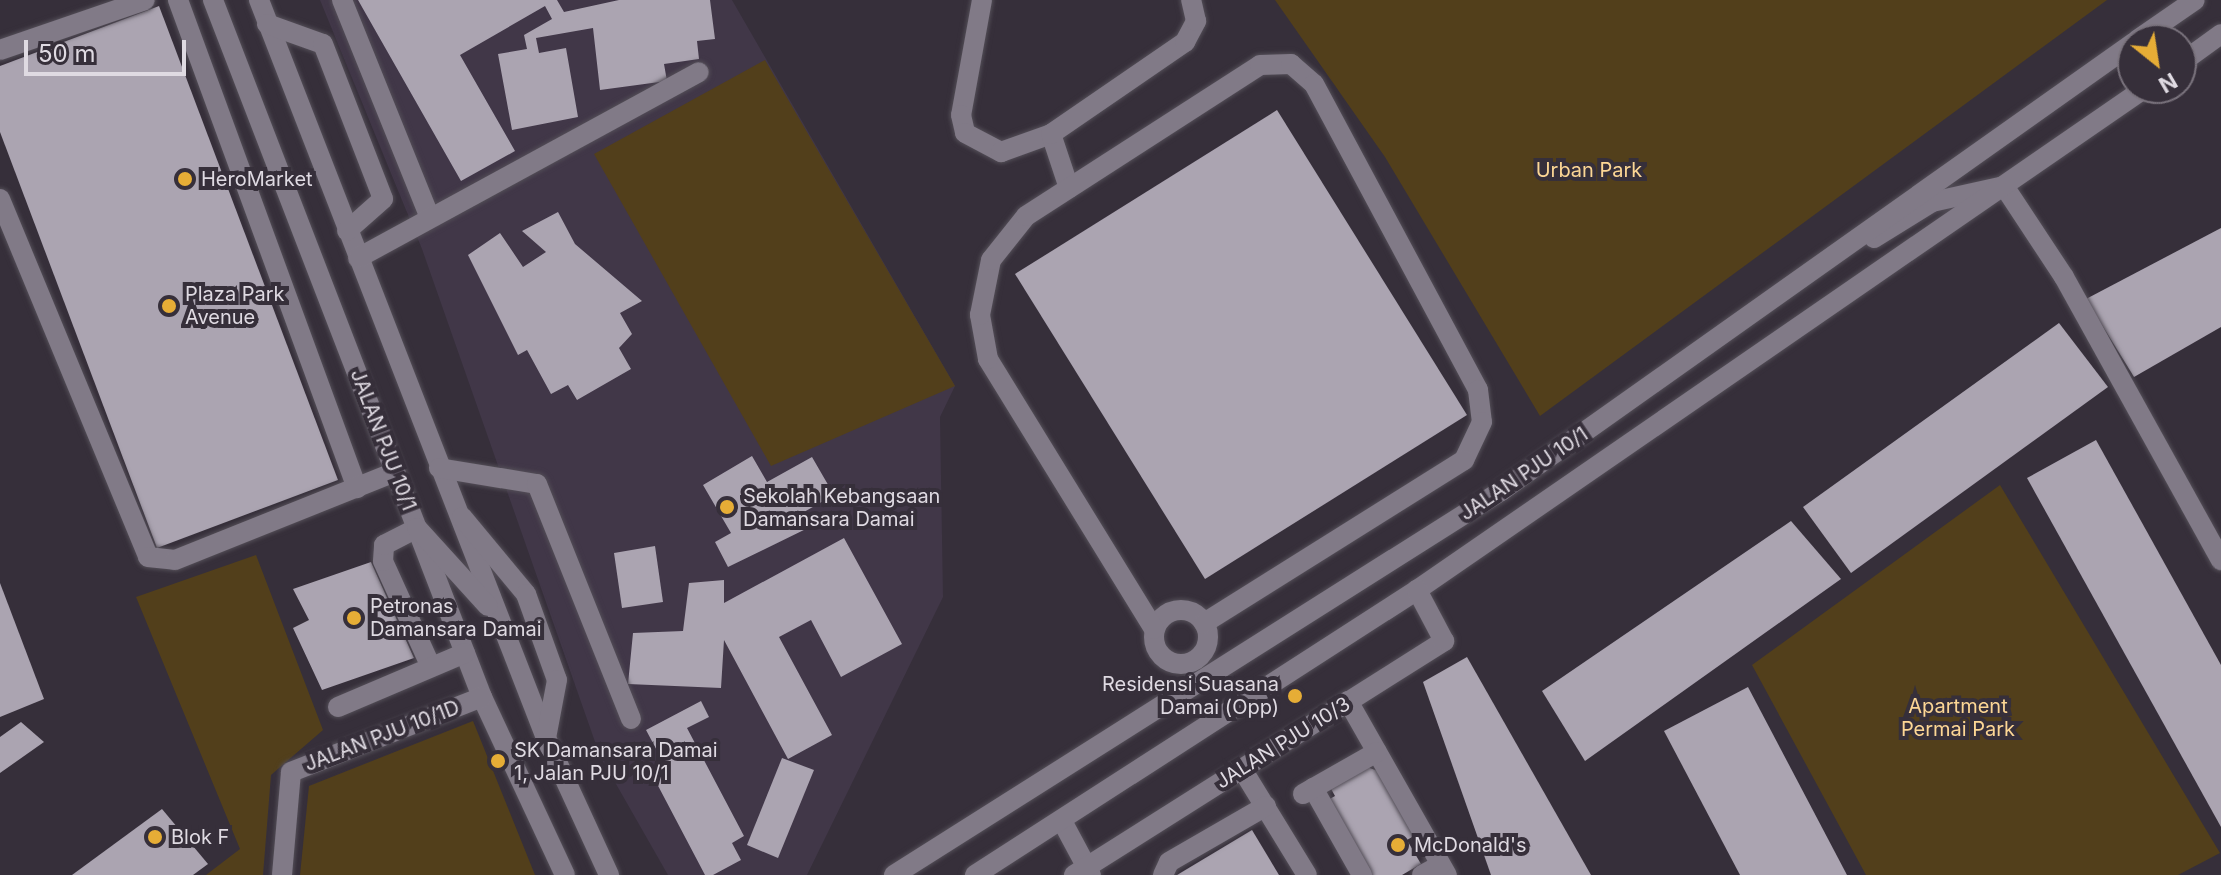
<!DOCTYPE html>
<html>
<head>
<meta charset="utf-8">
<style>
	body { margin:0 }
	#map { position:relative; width:2221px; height:875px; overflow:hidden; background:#362f3a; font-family:Inter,sans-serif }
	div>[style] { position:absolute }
	.built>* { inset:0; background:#413748 }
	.green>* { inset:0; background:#523f1b }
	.building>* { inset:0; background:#aba4b1 }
	.roads { filter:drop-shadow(0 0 2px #534e57) drop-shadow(0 0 2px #534e57) }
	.minor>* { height:20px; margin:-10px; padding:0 10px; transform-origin:10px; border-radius:10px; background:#817a87 }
	.minor>.ring { margin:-10px; padding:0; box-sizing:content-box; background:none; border:20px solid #817a87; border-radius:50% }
	.dots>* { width:22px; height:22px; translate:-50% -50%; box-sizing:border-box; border:4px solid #362f3a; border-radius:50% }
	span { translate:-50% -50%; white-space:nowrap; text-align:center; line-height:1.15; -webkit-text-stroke:8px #362f3a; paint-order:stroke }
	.park-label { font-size:20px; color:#fcd695 }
	.poi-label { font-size:20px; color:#dfdae2 }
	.left { translate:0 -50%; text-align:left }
	.right { translate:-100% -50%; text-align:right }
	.street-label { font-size:20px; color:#dfdae2 }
	.north { position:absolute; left:2117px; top:24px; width:80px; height:80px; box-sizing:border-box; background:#362f3a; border:2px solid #7a737d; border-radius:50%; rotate:150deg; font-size:22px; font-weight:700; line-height:32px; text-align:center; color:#dfdae2 }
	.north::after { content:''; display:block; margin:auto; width:28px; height:36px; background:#e6ad36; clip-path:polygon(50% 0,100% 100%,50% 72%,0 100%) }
	.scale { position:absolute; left:24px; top:40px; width:162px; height:36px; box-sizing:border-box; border:4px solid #dfdae2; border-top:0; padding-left:10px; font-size:24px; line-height:28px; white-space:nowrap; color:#dfdae2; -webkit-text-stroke:6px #362f3a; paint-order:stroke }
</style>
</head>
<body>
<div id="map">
	<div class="built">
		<i style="clip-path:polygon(320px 0,732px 0,955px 386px,940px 417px,943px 597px,807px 875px,668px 875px,600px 756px,422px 249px)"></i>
	</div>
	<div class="green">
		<i style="clip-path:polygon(1275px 0,2107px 0,1540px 416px,1385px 157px)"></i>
		<i style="clip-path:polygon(765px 60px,955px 386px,771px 466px,594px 154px)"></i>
		<i style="clip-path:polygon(2000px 485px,2220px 853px,2178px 875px,1866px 875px,1752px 665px)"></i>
		<i style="clip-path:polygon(256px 555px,323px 730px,271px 775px,263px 875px,206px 875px,240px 849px,136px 597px)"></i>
		<i style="clip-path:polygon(473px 721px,535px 875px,300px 875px,309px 786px)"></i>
	</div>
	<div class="building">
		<i style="clip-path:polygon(358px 0,557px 0,564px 12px,619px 0,710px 0,715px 39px,697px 41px,699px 59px,664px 64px,667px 81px,600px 90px,593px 28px,536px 38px,539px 53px,566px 48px,578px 117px,512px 130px,498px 54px,527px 49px,524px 35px,552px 19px,545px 6px,460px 55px,515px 151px,461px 181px)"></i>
		<i style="clip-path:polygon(159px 6px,338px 480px,157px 548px,0 132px,0 66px)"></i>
		<i style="clip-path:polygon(1277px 110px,1467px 415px,1205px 579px,1015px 274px)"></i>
		<i style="clip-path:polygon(558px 212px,575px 244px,642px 301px,620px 313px,632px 334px,619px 348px,631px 369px,577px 400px,568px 385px,551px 394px,527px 350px,518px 355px,468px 255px,500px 233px,523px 267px,546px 252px,522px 231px)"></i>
		<i style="clip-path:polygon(2221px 228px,2221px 327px,2134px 377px,2086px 299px)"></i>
		<i style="clip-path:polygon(2059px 323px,2108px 387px,1851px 573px,1803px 507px)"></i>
		<i style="clip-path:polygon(2096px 440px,2221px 665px,2221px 827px,2027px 478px)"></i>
		<i style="clip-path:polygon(752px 456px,767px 482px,812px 457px,834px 495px,804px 512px,812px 526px,728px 567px,715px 542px,731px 533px,703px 485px)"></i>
		<i style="clip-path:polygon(1791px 521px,1841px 579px,1585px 761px,1542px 691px)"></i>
		<i style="clip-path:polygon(844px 538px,902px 644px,841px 677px,811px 620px,779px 637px,832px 735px,788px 759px,724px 640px,721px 688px,628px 684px,633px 633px,683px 631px,689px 583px,724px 580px,724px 603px)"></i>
		<i style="clip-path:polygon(655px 546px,663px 602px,622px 608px,614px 553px)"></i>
		<i style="clip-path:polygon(371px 562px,414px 658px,322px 690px,293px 628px,309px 620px,293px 589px)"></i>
		<i style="clip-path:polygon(0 583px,44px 699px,0 717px)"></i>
		<i style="clip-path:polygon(1467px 657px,1591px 875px,1491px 875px,1423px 682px)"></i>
		<i style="clip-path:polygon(1748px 687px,1847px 875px,1740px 875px,1664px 731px)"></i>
		<i style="clip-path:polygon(701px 701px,709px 717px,687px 728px,744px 836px,732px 843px,741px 860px,713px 875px,705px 875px,655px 780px,669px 773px,646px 730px)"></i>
		<i style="clip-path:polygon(21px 722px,44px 742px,0 773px,0 737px)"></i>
		<i style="clip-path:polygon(782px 758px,814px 770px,778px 858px,747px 845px)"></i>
		<i style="clip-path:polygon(1367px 767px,1381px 772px,1417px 834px,1407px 840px,1421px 864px,1402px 875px,1366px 875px,1326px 801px,1335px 796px,1330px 787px)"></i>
		<i style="clip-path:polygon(162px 809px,208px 864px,193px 875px,72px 875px)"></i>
		<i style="clip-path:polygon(1252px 830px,1279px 875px,1177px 875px)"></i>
	</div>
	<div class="roads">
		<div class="minor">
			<i style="left:178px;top:0;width:520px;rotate:69.86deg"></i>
			<i style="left:213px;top:0;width:747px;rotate:68.9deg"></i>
			<i style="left:482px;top:697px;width:196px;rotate:65deg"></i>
			<i style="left:259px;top:0;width:792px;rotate:68.75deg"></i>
			<i style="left:546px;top:738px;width:151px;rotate:65.3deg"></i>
			<i style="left:342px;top:0;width:235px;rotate:68deg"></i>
			<i style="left:982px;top:0;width:117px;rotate:100.3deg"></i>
			<i style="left:961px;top:115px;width:18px;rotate:77deg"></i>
			<i style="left:965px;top:133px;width:41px;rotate:27.8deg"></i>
			<i style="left:1001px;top:152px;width:53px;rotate:-19.8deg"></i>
			<i style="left:267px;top:24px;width:59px;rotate:19.7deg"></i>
			<i style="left:323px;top:44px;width:166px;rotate:68.8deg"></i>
			<i style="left:383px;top:199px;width:48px;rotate:138.4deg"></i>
			<i style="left:2137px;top:40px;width:70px;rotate:-34.6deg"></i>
			<i style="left:0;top:50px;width:153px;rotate:-19deg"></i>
			<i style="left:2181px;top:63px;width:49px;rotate:-35.9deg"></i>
			<i style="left:1069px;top:188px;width:57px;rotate:-108.4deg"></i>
			<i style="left:1051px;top:134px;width:163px;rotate:-34.5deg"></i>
			<i style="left:1185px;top:42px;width:24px;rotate:-62deg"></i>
			<i style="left:1196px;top:21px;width:22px;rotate:-103deg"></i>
			<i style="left:0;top:199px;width:387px;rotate:67.5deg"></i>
			<i style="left:148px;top:557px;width:27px;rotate:6deg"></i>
			<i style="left:175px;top:560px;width:237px;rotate:-21.8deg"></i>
			<i style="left:1874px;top:238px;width:68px;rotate:-31.8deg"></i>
			<i style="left:1932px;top:202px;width:74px;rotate:-12.5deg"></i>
			<i style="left:2004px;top:186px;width:109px;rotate:56.6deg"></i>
			<i style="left:2064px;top:277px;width:324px;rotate:61deg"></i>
			<i style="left:358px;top:258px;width:388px;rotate:-28.6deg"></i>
			<i style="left:439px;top:468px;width:99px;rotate:9.3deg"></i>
			<i style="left:537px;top:484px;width:253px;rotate:68.2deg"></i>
			<i style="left:462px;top:517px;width:100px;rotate:50.3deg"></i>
			<i style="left:526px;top:594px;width:91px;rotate:70.2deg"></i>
			<i style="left:557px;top:680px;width:59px;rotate:100.7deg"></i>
			<i class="ring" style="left:1154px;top:610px;width:34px;height:34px"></i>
			<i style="left:1154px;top:629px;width:317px;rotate:-121.6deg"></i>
			<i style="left:988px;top:359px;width:45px;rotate:-100.3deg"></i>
			<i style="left:980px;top:315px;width:56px;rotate:-78.7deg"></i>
			<i style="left:991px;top:260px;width:56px;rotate:-51.5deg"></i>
			<i style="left:1026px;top:216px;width:278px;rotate:-32.8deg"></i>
			<i style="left:1260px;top:65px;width:31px;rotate:-2deg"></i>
			<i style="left:1291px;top:64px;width:30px;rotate:41deg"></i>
			<i style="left:1314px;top:84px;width:347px;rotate:61.8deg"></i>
			<i style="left:1478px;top:390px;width:32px;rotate:83deg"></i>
			<i style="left:1482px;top:422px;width:42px;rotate:115.3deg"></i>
			<i style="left:1464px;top:460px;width:307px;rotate:147.9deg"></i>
			<i style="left:431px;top:667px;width:116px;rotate:-114.4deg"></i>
			<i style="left:383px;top:561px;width:16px;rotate:-86deg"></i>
			<i style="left:384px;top:545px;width:37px;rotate:-27deg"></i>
			<i style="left:417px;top:528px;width:105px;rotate:47.7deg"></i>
			<i style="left:1348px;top:701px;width:200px;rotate:60.4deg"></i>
			<i style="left:338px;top:707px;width:138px;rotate:-23deg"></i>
			<i style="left:1242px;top:769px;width:124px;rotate:58.5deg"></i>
			<i style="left:1313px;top:788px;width:100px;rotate:60.6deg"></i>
			<i style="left:1303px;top:794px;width:85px;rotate:-29.6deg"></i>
			<i style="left:1062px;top:821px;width:61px;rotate:61.8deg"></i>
			<i style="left:282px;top:875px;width:103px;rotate:-85deg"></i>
			<i style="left:291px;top:772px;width:205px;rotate:-21.4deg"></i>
			<i style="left:894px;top:875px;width:718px;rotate:-32.32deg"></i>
			<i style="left:1501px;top:491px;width:775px;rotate:-35.33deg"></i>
			<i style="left:975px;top:875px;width:526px;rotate:-32.81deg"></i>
			<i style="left:1417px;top:590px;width:884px;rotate:-34.59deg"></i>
			<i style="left:1074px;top:875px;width:438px;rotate:-32.3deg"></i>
			<i style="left:1444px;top:641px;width:58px;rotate:-117.9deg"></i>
			<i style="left:1163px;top:875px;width:14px;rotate:-65deg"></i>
			<i style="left:1169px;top:862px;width:112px;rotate:-30deg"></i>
			<i style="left:1422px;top:875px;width:21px;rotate:-28deg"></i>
		</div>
	</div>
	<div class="dots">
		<i style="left:185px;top:179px;background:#e6ad36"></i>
		<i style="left:169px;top:306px;background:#e6ad36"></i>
		<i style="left:727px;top:507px;background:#e6ad36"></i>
		<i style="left:354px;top:618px;background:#e6ad36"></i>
		<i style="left:1295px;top:696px;background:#e6ad36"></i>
		<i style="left:498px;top:761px;background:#e6ad36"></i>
		<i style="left:155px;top:837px;background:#e6ad36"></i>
		<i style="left:1398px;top:845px;background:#e6ad36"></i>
	</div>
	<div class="park-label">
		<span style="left:1589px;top:170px">Urban Park</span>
		<span style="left:1958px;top:718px">Apartment<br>Permai Park</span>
	</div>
	<div class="poi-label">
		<span class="left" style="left:201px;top:179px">HeroMarket</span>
		<span class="left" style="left:185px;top:306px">Plaza Park<br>Avenue</span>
		<span class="left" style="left:743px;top:508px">Sekolah Kebangsaan<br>Damansara Damai</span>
		<span class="left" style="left:370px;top:618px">Petronas<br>Damansara Damai</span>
		<span class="right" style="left:1279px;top:696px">Residensi Suasana<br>Damai (Opp)</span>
		<span class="left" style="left:514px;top:762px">SK Damansara Damai<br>1, Jalan PJU 10/1</span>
		<span class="left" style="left:171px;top:837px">Blok F</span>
		<span class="left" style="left:1414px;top:845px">McDonald's</span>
	</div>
	<div class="street-label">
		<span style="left:383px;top:440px;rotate:69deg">JALAN PJU 10/1</span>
		<span style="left:1524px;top:474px;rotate:-34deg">JALAN PJU 10/1</span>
		<span style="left:382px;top:736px;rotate:-21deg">JALAN PJU 10/1D</span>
		<span style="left:1283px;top:743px;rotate:-32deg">JALAN PJU 10/3</span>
	</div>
	<div class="north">N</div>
	<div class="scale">50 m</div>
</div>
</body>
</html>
